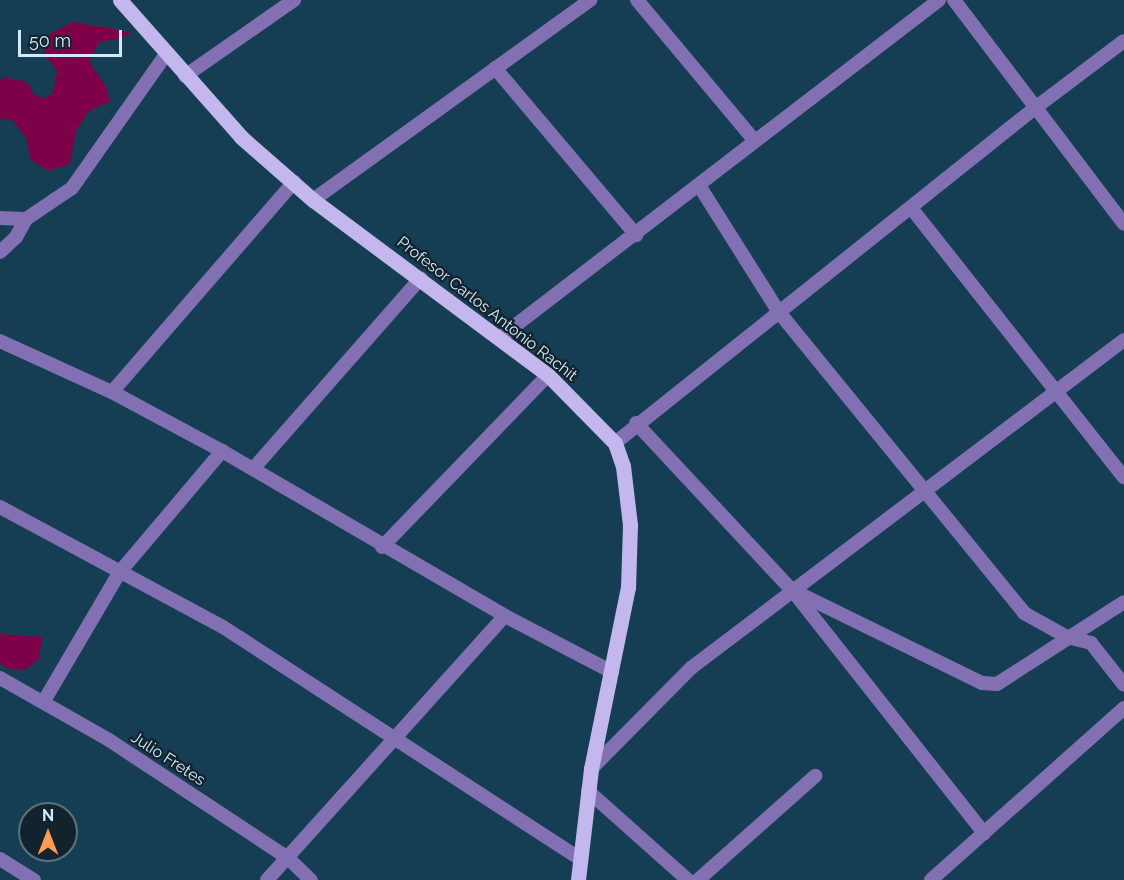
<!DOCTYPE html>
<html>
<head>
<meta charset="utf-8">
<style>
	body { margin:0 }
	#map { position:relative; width:1124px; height:880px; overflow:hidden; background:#153e54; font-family:Raleway,sans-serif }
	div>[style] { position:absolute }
	.green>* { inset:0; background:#7e0048 }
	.minor>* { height:14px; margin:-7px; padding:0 7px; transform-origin:7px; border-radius:7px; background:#8370b3 }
	.major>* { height:15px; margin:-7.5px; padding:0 7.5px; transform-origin:7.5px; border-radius:7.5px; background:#c4b7ed }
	span { translate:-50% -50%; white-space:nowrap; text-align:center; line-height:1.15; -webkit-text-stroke:4.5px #12232d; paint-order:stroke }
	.street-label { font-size:16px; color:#d4e9f7 }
	.north { position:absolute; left:18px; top:802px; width:60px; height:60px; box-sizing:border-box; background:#12232d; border:2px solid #60727e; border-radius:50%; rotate:0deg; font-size:16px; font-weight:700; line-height:24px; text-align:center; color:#d4e9f7 }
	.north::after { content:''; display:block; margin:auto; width:21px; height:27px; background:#fd9d54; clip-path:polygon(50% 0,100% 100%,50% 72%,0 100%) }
	.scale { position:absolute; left:18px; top:30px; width:104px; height:27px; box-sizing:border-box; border:3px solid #d4e9f7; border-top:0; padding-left:8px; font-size:18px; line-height:21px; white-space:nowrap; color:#d4e9f7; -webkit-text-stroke:4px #12232d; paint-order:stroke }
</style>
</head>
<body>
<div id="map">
	<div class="green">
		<i style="clip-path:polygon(73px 22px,131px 32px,122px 38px,100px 42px,94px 51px,89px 61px,108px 90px,109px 102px,89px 111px,76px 131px,70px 164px,48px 171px,30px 159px,26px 137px,12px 120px,0 119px,0 80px,4px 77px,27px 82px,33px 93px,43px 99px,53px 93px,57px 71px,44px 53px,46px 43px,51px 33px)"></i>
		<i style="clip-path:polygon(0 634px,42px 637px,39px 659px,25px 670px,8px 669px,0 663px)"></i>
	</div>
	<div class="minor">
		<i style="left:637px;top:0;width:182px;rotate:50.1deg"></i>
		<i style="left:954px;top:0;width:281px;rotate:52.8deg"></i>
		<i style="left:495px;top:68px;width:219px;rotate:49.8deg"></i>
		<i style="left:185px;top:76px;width:133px;rotate:-34.9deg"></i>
		<i style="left:700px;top:187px;width:146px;rotate:57.8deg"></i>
		<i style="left:778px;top:311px;width:390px;rotate:50.8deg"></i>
		<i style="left:1024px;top:613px;width:49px;rotate:29.2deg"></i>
		<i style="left:1067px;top:637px;width:25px;rotate:14deg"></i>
		<i style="left:1091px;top:643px;width:53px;rotate:51.8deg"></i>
		<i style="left:313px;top:200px;width:342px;rotate:-35.8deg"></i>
		<i style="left:912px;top:209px;width:342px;rotate:51.7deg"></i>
		<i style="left:0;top:218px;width:26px;rotate:2deg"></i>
		<i style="left:26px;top:219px;width:55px;rotate:-34deg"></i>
		<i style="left:72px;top:188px;width:165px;rotate:-54.9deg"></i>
		<i style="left:0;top:252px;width:22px;rotate:-43deg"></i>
		<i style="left:16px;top:237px;width:21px;rotate:-61deg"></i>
		<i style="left:499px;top:338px;width:555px;rotate:-37.53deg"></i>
		<i style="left:0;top:341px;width:123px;rotate:24.5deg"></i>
		<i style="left:112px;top:392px;width:125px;rotate:28.2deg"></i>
		<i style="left:222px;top:451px;width:328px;rotate:30.2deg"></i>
		<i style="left:112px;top:392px;width:278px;rotate:-49.1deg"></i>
		<i style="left:636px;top:423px;width:229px;rotate:47deg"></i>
		<i style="left:792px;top:590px;width:310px;rotate:51.7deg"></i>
		<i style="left:615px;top:443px;width:537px;rotate:-38.58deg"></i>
		<i style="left:1035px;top:108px;width:111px;rotate:-37deg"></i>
		<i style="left:253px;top:469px;width:254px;rotate:-48.7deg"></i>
		<i style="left:0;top:507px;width:253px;rotate:28.3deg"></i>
		<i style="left:223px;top:627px;width:424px;rotate:33deg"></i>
		<i style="left:382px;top:547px;width:239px;rotate:-46deg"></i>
		<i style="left:796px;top:592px;width:207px;rotate:26.1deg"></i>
		<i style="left:982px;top:683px;width:15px;rotate:4deg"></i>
		<i style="left:997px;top:684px;width:151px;rotate:-32.8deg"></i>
		<i style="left:0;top:678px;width:125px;rotate:29.6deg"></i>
		<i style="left:109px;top:740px;width:214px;rotate:33.4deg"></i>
		<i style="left:288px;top:858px;width:32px;rotate:44deg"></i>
		<i style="left:44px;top:701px;width:148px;rotate:-59.6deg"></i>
		<i style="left:119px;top:573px;width:160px;rotate:-49.8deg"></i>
		<i style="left:591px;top:769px;width:142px;rotate:-45.3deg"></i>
		<i style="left:691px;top:668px;width:543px;rotate:-37.14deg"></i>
		<i style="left:588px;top:791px;width:134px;rotate:41.7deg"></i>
		<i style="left:0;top:859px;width:40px;rotate:32deg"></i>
		<i style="left:267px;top:880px;width:355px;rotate:-48deg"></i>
		<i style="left:505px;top:616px;width:121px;rotate:27.6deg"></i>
		<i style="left:698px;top:880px;width:157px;rotate:-41.6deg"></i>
		<i style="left:931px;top:880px;width:259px;rotate:-41.7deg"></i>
	</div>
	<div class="major">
		<i style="left:120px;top:0;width:183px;rotate:48.5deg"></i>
		<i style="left:241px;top:137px;width:96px;rotate:41.2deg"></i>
		<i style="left:313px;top:200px;width:293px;rotate:36.7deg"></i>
		<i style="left:548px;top:375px;width:95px;rotate:45.4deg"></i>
		<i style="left:615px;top:443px;width:24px;rotate:71deg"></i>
		<i style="left:623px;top:466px;width:59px;rotate:83.2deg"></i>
		<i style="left:630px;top:525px;width:62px;rotate:91.8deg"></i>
		<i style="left:628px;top:587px;width:186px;rotate:101.5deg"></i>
		<i style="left:591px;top:769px;width:112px;rotate:96.7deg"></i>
	</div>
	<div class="street-label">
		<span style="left:487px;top:309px;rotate:38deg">Profesor Carlos Antonio Rachit</span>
		<span style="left:168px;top:759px;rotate:33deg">Julio Fretes</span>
	</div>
	<div class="north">N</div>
	<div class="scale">50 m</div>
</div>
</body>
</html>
